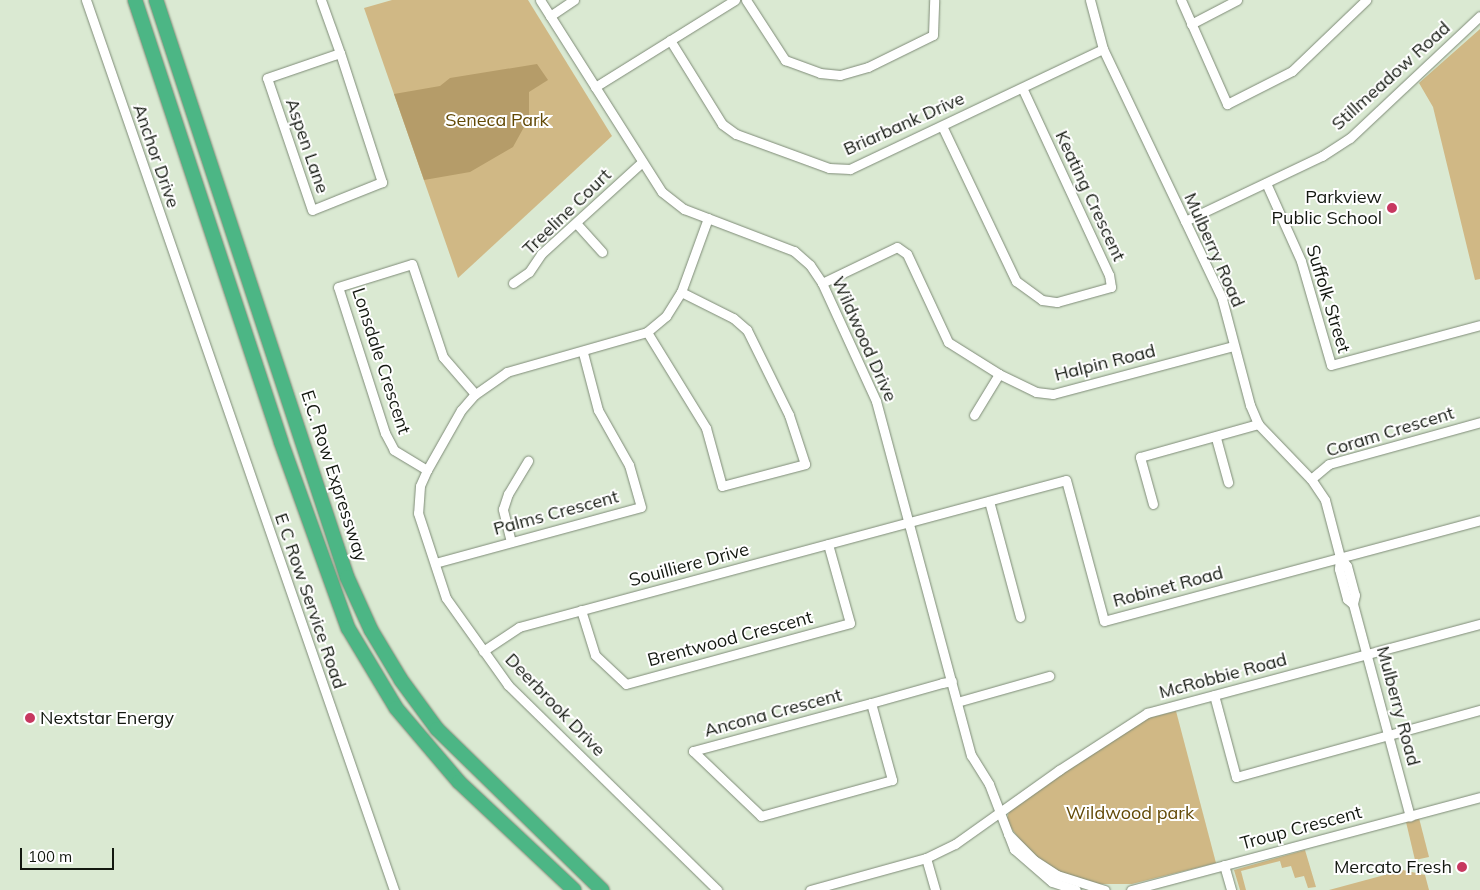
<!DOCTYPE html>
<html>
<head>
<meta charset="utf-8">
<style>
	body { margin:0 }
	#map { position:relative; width:1480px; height:890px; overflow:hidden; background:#dae9d2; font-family:Mulish,sans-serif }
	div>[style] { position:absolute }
	.green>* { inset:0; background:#d0b885 }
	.forest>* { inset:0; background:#b59c69 }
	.roads { filter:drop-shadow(0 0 1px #7e8b77) drop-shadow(0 0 1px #7e8b77) }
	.minor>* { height:9px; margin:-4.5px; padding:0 4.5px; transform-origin:4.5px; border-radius:4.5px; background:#fff }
	.highway>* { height:14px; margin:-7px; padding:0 7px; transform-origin:7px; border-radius:7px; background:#4cb685 }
	.dots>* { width:14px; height:14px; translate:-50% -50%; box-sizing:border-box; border:2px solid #fff; border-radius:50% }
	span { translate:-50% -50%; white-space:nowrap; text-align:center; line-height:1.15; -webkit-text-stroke:4px #fff; paint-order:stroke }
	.street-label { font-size:18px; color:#131810 }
	.park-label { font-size:18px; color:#624906 }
	.poi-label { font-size:18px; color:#131810 }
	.right { translate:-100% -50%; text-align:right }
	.left { translate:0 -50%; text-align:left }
	.scale { position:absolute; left:20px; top:848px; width:94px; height:22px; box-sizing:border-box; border:2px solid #131810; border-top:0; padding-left:6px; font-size:15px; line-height:18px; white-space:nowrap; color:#131810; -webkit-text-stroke:4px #fff; paint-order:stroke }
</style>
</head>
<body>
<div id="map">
	<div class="green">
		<i style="clip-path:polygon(392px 0,528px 0,612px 136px,458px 278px,364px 8px)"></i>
		<i style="clip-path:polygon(1480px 29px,1480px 279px,1475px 280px,1433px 107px,1419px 83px)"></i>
		<i style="clip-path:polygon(1176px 711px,1216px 863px,1132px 884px,1091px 884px,1053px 871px,1025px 847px,1006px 821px,1010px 809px,1141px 720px)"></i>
		<i style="clip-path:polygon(1419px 818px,1429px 857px,1415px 860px,1406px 822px)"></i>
		<i style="clip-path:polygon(1305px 850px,1316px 887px,1308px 888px,1304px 876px,1295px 878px,1291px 866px,1282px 868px,1280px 861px,1241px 871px,1246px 890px,1240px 890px,1234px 870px)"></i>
		<i style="clip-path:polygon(1403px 870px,1425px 875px,1429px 890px,1329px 890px)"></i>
	</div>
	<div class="forest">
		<i style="clip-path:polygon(537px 64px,548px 80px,529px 92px,529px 118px,513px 147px,470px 172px,424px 180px,394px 94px,440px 86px,450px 78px)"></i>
	</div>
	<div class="roads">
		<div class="minor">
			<i style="left:86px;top:0;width:942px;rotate:70.91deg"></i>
			<i style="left:321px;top:0;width:56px;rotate:70.3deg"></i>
			<i style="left:340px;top:53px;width:136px;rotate:72deg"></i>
			<i style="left:382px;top:182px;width:75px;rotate:158.2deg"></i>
			<i style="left:312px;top:210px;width:139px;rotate:-108.8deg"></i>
			<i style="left:267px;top:78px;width:77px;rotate:-18.9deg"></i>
			<i style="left:540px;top:0;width:227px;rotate:57.6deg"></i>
			<i style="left:662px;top:192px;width:28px;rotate:38deg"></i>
			<i style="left:684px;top:209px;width:118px;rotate:20.9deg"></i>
			<i style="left:794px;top:251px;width:21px;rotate:41deg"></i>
			<i style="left:810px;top:265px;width:22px;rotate:56deg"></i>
			<i style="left:822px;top:283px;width:130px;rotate:65.4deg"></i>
			<i style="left:876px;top:401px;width:367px;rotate:75deg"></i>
			<i style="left:971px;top:755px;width:34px;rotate:58deg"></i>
			<i style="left:989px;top:784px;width:70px;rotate:69deg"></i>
			<i style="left:1014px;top:849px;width:50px;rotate:41deg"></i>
			<i style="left:1052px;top:882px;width:25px;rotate:18deg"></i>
			<i style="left:746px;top:0;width:72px;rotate:57deg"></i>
			<i style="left:785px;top:60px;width:37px;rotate:20deg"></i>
			<i style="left:820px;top:73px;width:20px;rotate:6deg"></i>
			<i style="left:840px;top:75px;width:29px;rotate:-16deg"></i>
			<i style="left:868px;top:67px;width:72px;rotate:-26.2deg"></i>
			<i style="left:933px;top:35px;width:35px;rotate:-88deg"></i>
			<i style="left:1090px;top:0;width:51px;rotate:75.1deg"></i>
			<i style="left:1103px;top:49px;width:277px;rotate:64.5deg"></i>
			<i style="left:1222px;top:299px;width:110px;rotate:75.2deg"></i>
			<i style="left:1250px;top:405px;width:21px;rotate:67deg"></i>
			<i style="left:1258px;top:424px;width:76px;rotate:46.1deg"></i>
			<i style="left:1311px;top:479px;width:25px;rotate:56deg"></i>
			<i style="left:1325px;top:500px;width:59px;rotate:75.3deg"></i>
			<i style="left:1340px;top:557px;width:12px;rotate:95deg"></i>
			<i style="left:1339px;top:569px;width:31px;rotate:75deg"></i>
			<i style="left:1347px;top:599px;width:8px;rotate:40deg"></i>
			<i style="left:1181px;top:0;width:114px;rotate:66.1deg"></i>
			<i style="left:1227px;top:104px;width:73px;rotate:-26.9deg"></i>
			<i style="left:1292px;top:71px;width:103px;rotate:-43.8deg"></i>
			<i style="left:550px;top:16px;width:29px;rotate:-34deg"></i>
			<i style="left:1191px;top:24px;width:52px;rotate:-27.6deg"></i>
			<i style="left:670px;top:40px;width:99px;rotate:58.2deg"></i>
			<i style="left:722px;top:124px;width:17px;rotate:36deg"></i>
			<i style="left:736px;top:134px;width:99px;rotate:20.1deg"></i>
			<i style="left:829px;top:168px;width:21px;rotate:3deg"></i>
			<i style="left:850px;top:169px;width:280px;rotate:-25.4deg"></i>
			<i style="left:595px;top:87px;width:165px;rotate:-31.9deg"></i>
			<i style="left:942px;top:126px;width:172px;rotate:64.5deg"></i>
			<i style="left:1016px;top:281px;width:32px;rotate:36deg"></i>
			<i style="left:1042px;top:300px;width:15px;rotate:8deg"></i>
			<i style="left:1057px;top:302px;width:56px;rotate:-15.5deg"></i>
			<i style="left:1111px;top:287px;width:12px;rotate:-99deg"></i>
			<i style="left:1109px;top:275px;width:206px;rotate:-114.9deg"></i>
			<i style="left:1266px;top:183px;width:85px;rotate:65.8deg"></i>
			<i style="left:1301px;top:261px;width:108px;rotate:73.9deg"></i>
			<i style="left:1331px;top:365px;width:154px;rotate:-15deg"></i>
			<i style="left:708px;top:218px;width:79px;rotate:110deg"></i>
			<i style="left:681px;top:292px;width:28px;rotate:122deg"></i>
			<i style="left:666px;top:316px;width:25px;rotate:140deg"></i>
			<i style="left:647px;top:332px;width:146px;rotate:164.1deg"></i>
			<i style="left:507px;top:372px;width:39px;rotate:145deg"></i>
			<i style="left:475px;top:394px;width:21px;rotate:131deg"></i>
			<i style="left:461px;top:410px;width:69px;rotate:119.5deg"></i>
			<i style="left:427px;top:470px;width:17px;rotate:114deg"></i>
			<i style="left:420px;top:486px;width:27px;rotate:94deg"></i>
			<i style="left:418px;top:513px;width:89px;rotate:71.8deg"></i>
			<i style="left:446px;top:598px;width:107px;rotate:54.5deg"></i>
			<i style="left:508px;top:685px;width:293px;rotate:44.4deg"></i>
			<i style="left:1185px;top:221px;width:152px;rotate:-25.4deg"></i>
			<i style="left:1322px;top:156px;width:33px;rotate:-33deg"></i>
			<i style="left:1350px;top:138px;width:178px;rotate:-43.2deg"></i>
			<i style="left:576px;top:223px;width:39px;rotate:48deg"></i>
			<i style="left:513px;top:283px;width:19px;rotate:-35deg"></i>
			<i style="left:529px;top:272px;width:22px;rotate:-56deg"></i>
			<i style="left:541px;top:254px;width:135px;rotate:-42.3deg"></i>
			<i style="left:822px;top:283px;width:83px;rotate:-25.6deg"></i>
			<i style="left:897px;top:247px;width:12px;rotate:35deg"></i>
			<i style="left:907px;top:254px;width:97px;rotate:65deg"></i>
			<i style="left:948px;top:342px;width:60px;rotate:32.1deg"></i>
			<i style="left:999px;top:374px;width:41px;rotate:25.9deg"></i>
			<i style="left:1036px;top:392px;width:17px;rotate:7deg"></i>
			<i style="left:1053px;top:394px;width:187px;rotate:-14.9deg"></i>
			<i style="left:647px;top:332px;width:113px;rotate:58.4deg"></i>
			<i style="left:706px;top:428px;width:60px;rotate:74.6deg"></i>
			<i style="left:722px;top:486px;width:86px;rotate:-14.8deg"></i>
			<i style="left:805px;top:464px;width:52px;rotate:-108.1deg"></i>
			<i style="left:789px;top:415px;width:95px;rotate:-116.3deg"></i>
			<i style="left:747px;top:330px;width:18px;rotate:-139deg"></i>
			<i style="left:733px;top:318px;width:58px;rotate:-153.4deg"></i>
			<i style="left:974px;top:415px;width:48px;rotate:-58.6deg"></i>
			<i style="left:1216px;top:438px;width:46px;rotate:74.7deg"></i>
			<i style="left:427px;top:470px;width:39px;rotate:-149deg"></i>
			<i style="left:394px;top:450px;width:19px;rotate:-118deg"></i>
			<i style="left:385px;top:433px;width:153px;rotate:-107.8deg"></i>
			<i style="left:338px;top:287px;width:77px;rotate:-17.3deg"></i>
			<i style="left:412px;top:264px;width:98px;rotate:71.6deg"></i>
			<i style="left:443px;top:357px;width:49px;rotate:49.1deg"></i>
			<i style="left:1311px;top:479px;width:23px;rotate:-40deg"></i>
			<i style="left:1329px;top:464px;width:157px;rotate:-15.5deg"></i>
			<i style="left:989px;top:501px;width:120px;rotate:75deg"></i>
			<i style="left:1153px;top:504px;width:49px;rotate:-105.5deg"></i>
			<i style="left:1140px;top:457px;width:123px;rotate:-15.6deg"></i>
			<i style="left:511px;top:542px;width:34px;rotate:-104deg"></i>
			<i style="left:503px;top:509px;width:16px;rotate:-72deg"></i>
			<i style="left:508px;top:494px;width:39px;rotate:-59deg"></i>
			<i style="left:1340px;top:557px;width:11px;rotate:52deg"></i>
			<i style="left:1347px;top:566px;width:30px;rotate:75deg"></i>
			<i style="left:1355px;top:595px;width:9px;rotate:103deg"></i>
			<i style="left:1353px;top:604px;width:220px;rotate:75deg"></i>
			<i style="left:435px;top:563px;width:213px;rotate:-15.2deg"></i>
			<i style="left:641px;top:507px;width:44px;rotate:-105.9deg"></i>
			<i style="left:629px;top:465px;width:63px;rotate:-119.4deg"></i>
			<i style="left:598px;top:410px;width:59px;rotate:-104.7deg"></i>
			<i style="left:581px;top:610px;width:47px;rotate:72.7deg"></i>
			<i style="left:595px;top:655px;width:42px;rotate:43.1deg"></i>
			<i style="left:626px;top:684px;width:232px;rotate:-15.2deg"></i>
			<i style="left:850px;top:623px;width:82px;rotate:-105.6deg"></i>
			<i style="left:483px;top:651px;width:43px;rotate:-33.7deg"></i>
			<i style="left:519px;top:627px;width:566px;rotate:-15.04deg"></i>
			<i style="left:1066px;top:480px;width:146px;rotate:74.9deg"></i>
			<i style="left:1104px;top:621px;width:389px;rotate:-15deg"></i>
			<i style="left:1214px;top:695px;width:85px;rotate:75deg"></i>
			<i style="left:1236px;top:777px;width:253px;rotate:-15.4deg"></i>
			<i style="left:957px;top:702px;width:96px;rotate:-15.8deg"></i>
			<i style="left:871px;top:703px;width:80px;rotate:74.7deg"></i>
			<i style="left:892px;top:780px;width:136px;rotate:164.6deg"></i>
			<i style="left:761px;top:816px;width:94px;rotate:-136.3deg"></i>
			<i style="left:693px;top:751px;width:184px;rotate:-15.1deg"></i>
			<i style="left:871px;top:703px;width:74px;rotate:-15.7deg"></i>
			<i style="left:942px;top:683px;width:10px;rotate:-11deg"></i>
			<i style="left:1008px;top:834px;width:37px;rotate:45deg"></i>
			<i style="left:1034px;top:860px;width:27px;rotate:33deg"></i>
			<i style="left:1057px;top:875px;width:50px;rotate:17.4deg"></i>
			<i style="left:926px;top:858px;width:33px;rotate:74deg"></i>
			<i style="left:1224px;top:865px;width:26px;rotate:74deg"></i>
			<i style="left:810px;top:890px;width:120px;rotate:-15.4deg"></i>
			<i style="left:926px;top:858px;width:32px;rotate:-26deg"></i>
			<i style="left:955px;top:844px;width:128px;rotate:-35.4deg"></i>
			<i style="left:1059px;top:770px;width:105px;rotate:-32.9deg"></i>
			<i style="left:1147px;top:713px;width:345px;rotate:-15deg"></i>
			<i style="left:1131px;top:890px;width:361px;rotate:-14.9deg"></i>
		</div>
		<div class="highway">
			<i style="left:135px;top:0;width:465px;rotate:71.7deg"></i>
			<i style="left:281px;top:442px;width:198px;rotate:70.2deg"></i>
			<i style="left:348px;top:628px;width:93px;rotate:59deg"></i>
			<i style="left:396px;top:708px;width:97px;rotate:49.6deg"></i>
			<i style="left:459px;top:782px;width:158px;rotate:43.2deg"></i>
			<i style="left:156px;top:0;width:608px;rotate:71.68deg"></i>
			<i style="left:347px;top:577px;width:58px;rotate:65.6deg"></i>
			<i style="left:371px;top:630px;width:58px;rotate:59deg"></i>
			<i style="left:401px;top:680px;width:61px;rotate:53.7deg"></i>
			<i style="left:437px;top:729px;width:231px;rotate:44.3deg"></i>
		</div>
	</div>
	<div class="dots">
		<i style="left:1392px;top:208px;background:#c73860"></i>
		<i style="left:30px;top:718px;background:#c73860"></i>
		<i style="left:1462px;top:867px;background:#c73860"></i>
	</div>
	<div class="street-label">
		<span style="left:1391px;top:76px;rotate:-42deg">Stillmeadow Road</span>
		<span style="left:904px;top:124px;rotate:-24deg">Briarbank Drive</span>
		<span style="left:307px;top:146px;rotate:71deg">Aspen Lane</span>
		<span style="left:156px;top:156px;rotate:71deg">Anchor Drive</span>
		<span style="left:1090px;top:196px;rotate:65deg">Keating Crescent</span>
		<span style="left:567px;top:212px;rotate:-44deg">Treeline Court</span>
		<span style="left:1214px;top:250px;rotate:66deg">Mulberry Road</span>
		<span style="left:1328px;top:299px;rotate:73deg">Suffolk Street</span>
		<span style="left:864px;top:339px;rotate:66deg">Wildwood Drive</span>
		<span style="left:381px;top:361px;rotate:72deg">Lonsdale Crescent</span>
		<span style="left:1105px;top:363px;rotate:-14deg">Halpin Road</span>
		<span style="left:1390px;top:432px;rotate:-17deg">Coram Crescent</span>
		<span style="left:334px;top:476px;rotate:72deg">E.C. Row Expressway</span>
		<span style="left:556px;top:513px;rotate:-15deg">Palms Crescent</span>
		<span style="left:689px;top:565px;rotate:-15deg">Souilliere Drive</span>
		<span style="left:1168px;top:587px;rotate:-15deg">Robinet Road</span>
		<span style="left:310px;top:601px;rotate:71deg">E C Row Service Road</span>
		<span style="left:730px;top:639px;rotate:-15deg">Brentwood Crescent</span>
		<span style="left:1223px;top:676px;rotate:-15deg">McRobbie Road</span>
		<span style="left:555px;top:705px;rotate:46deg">Deerbrook Drive</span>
		<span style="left:1398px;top:706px;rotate:75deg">Mulberry Road</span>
		<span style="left:773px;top:713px;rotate:-15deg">Ancona Crescent</span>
		<span style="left:1301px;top:828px;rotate:-15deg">Troup Crescent</span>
	</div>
	<div class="park-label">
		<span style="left:497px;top:120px">Seneca Park</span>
		<span style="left:1130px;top:813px">Wildwood park</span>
	</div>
	<div class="poi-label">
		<span class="right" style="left:1382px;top:208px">Parkview<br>Public School</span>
		<span class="left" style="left:40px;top:718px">Nextstar Energy</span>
		<span class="right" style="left:1452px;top:867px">Mercato Fresh</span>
	</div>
	<div class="scale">100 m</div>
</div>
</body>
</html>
